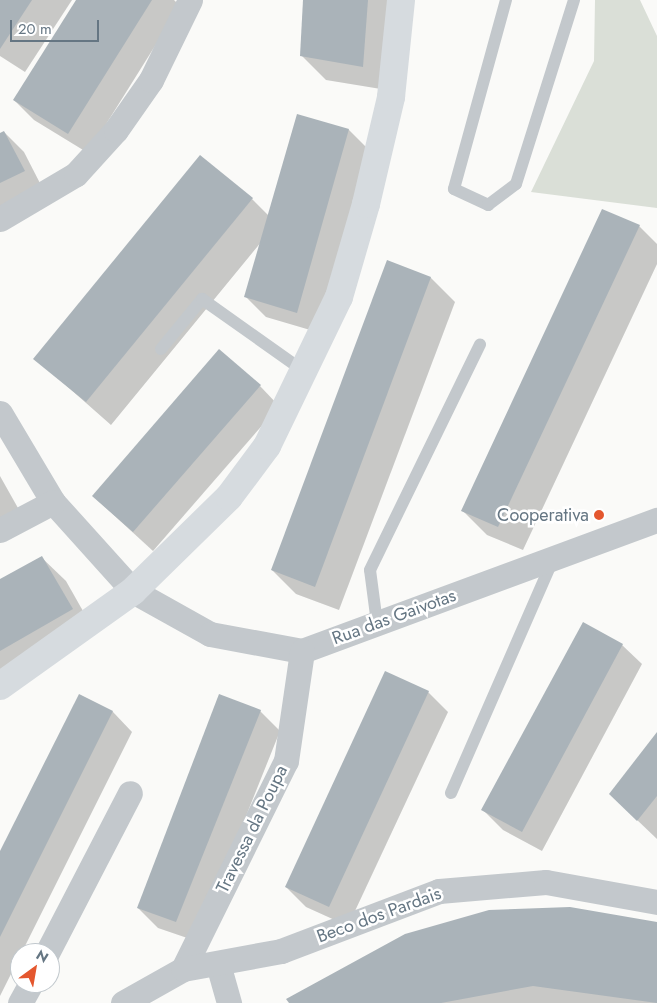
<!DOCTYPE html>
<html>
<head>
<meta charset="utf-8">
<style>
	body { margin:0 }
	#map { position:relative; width:657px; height:1003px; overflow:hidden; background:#fafaf8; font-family:Jost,sans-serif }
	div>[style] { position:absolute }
	.green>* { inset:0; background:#dadfd7 }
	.shadow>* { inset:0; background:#0003 }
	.building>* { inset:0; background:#aab3b9 }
	.lane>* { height:12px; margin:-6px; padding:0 6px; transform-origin:6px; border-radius:6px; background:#c3c8cc }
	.street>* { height:25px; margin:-12.5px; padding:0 12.5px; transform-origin:12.5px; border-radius:12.5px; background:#c3c8cc }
	.secondary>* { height:28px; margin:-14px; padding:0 14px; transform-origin:14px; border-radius:14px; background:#d6dbdf }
	.dots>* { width:14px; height:14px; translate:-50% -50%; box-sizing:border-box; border:2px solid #fff; border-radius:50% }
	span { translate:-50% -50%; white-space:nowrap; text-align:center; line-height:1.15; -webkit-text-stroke:5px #fff; paint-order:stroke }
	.poi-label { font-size:18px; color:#657683 }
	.right { translate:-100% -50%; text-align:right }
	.street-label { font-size:18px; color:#657683 }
	.north { position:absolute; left:10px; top:943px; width:50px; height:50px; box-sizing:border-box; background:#fff; border:1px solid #c1c8cd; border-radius:50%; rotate:32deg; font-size:14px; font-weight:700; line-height:20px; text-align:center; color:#657683 }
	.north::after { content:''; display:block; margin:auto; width:18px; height:22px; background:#e4572e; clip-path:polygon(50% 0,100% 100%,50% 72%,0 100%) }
	.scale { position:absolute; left:10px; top:20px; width:89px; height:22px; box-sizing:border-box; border:2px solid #657683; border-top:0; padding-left:6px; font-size:15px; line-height:18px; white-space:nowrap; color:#657683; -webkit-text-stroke:4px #fff; paint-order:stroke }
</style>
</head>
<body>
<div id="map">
	<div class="green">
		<i style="clip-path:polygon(595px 0,640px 0,657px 36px,657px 208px,531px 192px,594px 61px)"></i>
	</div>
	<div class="shadow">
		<i style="clip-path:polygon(0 0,72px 0,25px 72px,0 56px)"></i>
		<i style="clip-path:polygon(77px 0,174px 0,180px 6px,88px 153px,34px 120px,14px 100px)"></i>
		<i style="clip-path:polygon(305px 0,393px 0,387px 90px,326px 80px,301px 55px)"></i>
		<i style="clip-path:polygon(297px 116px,349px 130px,369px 150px,317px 332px,266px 317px,246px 297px,262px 241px,111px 425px,35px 358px,252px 199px,269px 216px)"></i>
		<i style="clip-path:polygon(4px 132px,24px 152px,44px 191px,0 213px,0 134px)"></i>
		<i style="clip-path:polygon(639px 226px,657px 244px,657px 264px,523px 550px,487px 535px,463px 511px)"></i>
		<i style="clip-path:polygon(388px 262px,431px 278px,455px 302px,339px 610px,296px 594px,272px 570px)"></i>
		<i style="clip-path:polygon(260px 386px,279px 406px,153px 551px,93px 496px)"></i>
		<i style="clip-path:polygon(0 476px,27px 524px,0 538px)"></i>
		<i style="clip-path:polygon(41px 557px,66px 581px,96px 634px,0 689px,0 581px)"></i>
		<i style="clip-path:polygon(622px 645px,642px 664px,542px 851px,503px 830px,483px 810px)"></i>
		<i style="clip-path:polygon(428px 692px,448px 712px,348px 926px,306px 907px,286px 887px)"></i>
		<i style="clip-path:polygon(80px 695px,113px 712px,132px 732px,0 996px,0 854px)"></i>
		<i style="clip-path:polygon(260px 711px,280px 731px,196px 941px,158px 928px,138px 908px)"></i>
		<i style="clip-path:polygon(657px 734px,657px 839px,635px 818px)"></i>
		<i style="clip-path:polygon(657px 924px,657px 1003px,290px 1003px)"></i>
	</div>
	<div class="building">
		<i style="clip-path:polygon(0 0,32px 0,0 49px)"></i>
		<i style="clip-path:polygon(76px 0,152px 0,68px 134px,13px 100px)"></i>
		<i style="clip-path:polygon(303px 0,368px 0,363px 67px,300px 56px)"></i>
		<i style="clip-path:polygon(297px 114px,349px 129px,297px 313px,244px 297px)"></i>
		<i style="clip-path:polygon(4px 131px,25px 171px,0 183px,0 133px)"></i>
		<i style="clip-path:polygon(200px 155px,253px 198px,86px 402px,33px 359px)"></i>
		<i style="clip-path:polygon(602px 209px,640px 225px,498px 527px,461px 511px)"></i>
		<i style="clip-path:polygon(387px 260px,431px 277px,315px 587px,271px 570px)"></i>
		<i style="clip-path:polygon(219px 349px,261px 385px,133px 532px,92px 496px)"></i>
		<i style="clip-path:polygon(42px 556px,73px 609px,0 651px,0 579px)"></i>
		<i style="clip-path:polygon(583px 622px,623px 644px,522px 832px,481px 810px)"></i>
		<i style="clip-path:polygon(385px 671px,429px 691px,329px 907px,285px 887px)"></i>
		<i style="clip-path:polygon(79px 694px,113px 711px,0 937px,0 851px)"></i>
		<i style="clip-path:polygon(219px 694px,261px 710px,176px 922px,137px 908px)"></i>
		<i style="clip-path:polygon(657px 732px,657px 796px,637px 821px,609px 794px)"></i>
		<i style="clip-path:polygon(570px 907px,657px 922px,657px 1003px,533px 986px,441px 1003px,289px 1003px,286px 999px,405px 934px,489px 910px)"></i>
	</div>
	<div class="lane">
		<i style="left:506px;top:0;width:196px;rotate:105.4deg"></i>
		<i style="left:454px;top:189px;width:38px;rotate:25deg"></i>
		<i style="left:488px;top:205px;width:35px;rotate:-37deg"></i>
		<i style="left:516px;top:184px;width:193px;rotate:-72.5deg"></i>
		<i style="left:161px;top:349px;width:65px;rotate:-50.6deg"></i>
		<i style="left:202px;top:299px;width:126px;rotate:35.3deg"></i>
		<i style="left:377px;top:623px;width:53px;rotate:-97.5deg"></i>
		<i style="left:370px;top:570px;width:251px;rotate:-64deg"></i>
		<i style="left:451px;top:793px;width:254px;rotate:-66.4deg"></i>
	</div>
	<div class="street">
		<i style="left:0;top:219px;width:88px;rotate:-30.6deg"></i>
		<i style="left:76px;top:174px;width:59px;rotate:-47.7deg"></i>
		<i style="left:116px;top:130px;width:61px;rotate:-55deg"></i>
		<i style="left:151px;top:80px;width:89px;rotate:-64deg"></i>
		<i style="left:0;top:413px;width:104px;rotate:59.2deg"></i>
		<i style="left:53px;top:502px;width:120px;rotate:48deg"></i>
		<i style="left:133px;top:591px;width:88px;rotate:29.2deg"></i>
		<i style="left:210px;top:634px;width:94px;rotate:10.5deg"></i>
		<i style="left:302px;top:651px;width:378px;rotate:-20.3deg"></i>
		<i style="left:0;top:530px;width:60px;rotate:-27.8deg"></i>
		<i style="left:47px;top:953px;width:180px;rotate:-62.6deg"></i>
		<i style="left:218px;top:964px;width:41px;rotate:74.2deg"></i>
		<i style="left:183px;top:969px;width:232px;rotate:-63.7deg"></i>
		<i style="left:286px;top:761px;width:111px;rotate:-81.7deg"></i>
		<i style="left:20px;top:1003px;width:23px;rotate:-61deg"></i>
		<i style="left:123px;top:1003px;width:69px;rotate:-29.5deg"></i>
		<i style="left:183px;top:969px;width:100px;rotate:-10.4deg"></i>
		<i style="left:281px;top:951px;width:169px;rotate:-20.8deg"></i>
		<i style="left:439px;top:891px;width:107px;rotate:-4.8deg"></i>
		<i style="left:546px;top:882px;width:113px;rotate:10.2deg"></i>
	</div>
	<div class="secondary">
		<i style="left:0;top:686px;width:163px;rotate:-35.5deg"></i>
		<i style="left:133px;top:591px;width:134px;rotate:-44.4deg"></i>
		<i style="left:229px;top:497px;width:64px;rotate:-53.3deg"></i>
		<i style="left:267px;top:446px;width:165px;rotate:-64.2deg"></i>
		<i style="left:339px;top:297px;width:97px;rotate:-73.8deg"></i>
		<i style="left:366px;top:204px;width:110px;rotate:-76.8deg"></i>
		<i style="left:391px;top:97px;width:98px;rotate:-84.1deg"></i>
	</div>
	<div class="dots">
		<i style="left:599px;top:515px;background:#e4572e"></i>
	</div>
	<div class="poi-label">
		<span class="right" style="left:589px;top:515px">Cooperativa</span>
	</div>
	<div class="street-label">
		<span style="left:394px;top:617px;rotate:-20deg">Rua das Gaivotas</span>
		<span style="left:252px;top:829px;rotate:-64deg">Travessa da Poupa</span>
		<span style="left:379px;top:915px;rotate:-20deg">Beco dos Pardais</span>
	</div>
	<div class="north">N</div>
	<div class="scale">20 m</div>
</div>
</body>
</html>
